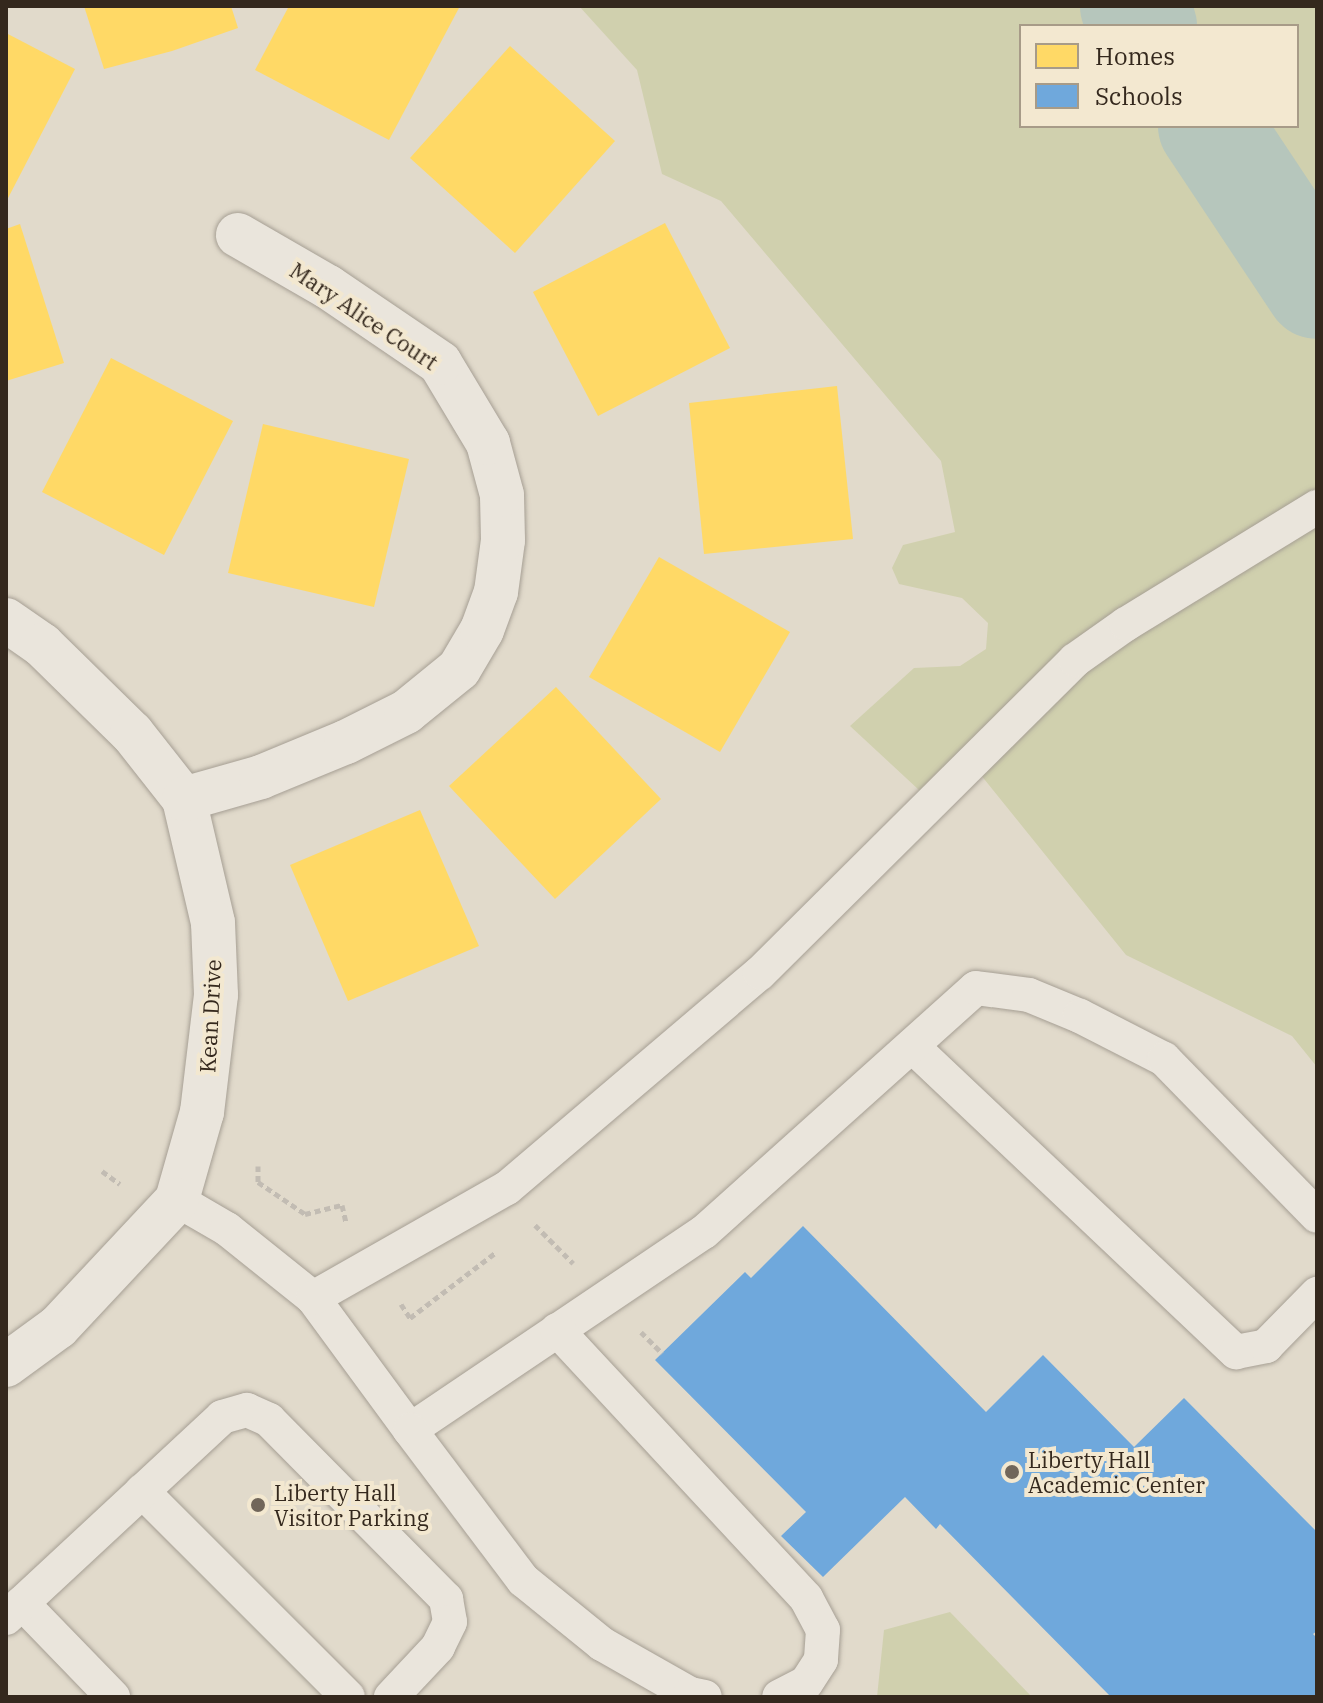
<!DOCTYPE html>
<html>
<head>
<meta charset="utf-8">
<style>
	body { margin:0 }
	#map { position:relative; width:1323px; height:1703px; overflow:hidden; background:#e1dacb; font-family:"IBM Plex Serif",serif }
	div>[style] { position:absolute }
	.green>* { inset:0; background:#d0d0ae }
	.homes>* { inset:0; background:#ffd966 }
	.schools>* { inset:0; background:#6fa8dc }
	.river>* { height:104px; margin:-52px; padding:0 52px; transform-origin:52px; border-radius:52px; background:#b6c6bc }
	.path>* { height:5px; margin-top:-2.5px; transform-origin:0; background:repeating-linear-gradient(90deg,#c2bcb3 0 6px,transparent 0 10px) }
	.roads { filter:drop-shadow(0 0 2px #a69f94) drop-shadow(0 0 2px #a69f94) }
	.lane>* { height:34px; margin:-17px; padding:0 17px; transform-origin:17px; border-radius:17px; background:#eae5dc }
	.street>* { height:44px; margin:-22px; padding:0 22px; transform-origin:22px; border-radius:22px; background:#eae5dc }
	.dots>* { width:22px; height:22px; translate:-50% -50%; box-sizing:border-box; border:4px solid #f3e8d0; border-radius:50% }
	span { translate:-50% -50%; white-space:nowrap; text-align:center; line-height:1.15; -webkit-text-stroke:8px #f3e8d0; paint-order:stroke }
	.street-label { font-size:22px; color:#34281d }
	.poi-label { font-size:22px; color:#34281d }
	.left { translate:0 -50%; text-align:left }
	.frame { position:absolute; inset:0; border:8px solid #34281d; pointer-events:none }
	.legend { position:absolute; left:1019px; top:24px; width:280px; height:104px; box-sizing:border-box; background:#f3e8d0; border:2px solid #a79b88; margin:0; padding:10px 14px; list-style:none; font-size:24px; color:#34281d }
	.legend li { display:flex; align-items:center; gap:16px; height:40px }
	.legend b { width:40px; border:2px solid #a79b88 }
</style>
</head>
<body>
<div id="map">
	<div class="green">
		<i style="clip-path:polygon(evenodd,579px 6px,1317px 6px,1317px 1067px,1292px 1036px,1126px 955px,972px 764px,933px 803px,850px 726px,914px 668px,960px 666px,986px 649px,988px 623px,962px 598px,899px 584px,892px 568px,903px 545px,955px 532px,941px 461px,721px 201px,662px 174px,637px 70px,579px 6px,1021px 26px,1297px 26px,1297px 126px,1021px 126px,1021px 26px)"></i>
		<i style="clip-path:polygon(950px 1612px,1032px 1697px,877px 1697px,884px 1630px)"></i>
	</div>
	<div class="homes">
		<i style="clip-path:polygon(84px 6px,231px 6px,238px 28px,172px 51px,104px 69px)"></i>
		<i style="clip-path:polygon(289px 6px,460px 6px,389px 140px,255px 70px)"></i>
		<i style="clip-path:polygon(6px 33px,75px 69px,6px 202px)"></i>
		<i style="clip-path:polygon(510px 46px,615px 141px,515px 253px,410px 158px)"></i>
		<i style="clip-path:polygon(665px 223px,730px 348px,598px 416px,533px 292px)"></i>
		<i style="clip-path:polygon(20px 224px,64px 363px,6px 381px,6px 229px)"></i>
		<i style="clip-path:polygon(111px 358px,233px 421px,164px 555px,42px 492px)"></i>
		<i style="clip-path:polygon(837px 386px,853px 539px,704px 554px,689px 403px)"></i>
		<i style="clip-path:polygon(263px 424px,409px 459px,374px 607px,228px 573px)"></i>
		<i style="clip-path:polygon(659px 557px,790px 632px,720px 752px,589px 677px)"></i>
		<i style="clip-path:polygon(556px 687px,661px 799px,555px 899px,449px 786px)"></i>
		<i style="clip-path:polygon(420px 810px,479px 946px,348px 1001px,290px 865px)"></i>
	</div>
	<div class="schools">
		<i style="clip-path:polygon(803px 1226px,986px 1412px,1043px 1355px,1134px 1447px,1184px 1398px,1317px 1532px,1317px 1631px,1313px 1634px,1317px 1638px,1317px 1697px,1111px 1697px,940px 1524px,936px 1529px,905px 1497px,823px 1577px,781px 1536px,806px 1512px,655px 1360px,745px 1272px,751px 1278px)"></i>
	</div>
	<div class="river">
		<i style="left:1132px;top:6px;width:24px;rotate:57deg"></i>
		<i style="left:1210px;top:126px;width:193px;rotate:56.4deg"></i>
	</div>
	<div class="path">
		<i style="left:258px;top:1166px;width:16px;rotate:90deg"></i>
		<i style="left:258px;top:1182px;width:57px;rotate:34.2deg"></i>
		<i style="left:305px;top:1214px;width:38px;rotate:-14deg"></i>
		<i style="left:342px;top:1205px;width:17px;rotate:77deg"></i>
		<i style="left:102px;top:1171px;width:22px;rotate:36deg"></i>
		<i style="left:535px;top:1225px;width:54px;rotate:45deg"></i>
		<i style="left:401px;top:1304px;width:17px;rotate:57deg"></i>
		<i style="left:410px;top:1318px;width:107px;rotate:-37.4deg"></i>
		<i style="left:641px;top:1332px;width:30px;rotate:45deg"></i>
	</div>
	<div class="roads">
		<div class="lane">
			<i style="left:912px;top:1046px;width:446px;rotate:43.4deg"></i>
			<i style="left:1236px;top:1352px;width:31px;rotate:-11deg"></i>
			<i style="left:1266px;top:1346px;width:73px;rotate:-45.6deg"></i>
			<i style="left:177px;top:1200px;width:58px;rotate:30.1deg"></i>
			<i style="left:227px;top:1229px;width:110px;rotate:38.7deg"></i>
			<i style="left:313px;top:1298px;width:164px;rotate:53.7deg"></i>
			<i style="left:410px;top:1430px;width:354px;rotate:-34deg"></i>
			<i style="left:704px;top:1232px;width:365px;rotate:-41.9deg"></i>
			<i style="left:976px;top:988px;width:53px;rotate:7.5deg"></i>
			<i style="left:1029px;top:995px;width:55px;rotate:22.4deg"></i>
			<i style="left:1080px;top:1016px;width:94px;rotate:27.1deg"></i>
			<i style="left:1164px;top:1059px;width:219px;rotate:45.7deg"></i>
			<i style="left:313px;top:1298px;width:223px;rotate:-29.6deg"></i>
			<i style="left:507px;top:1188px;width:332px;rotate:-40.4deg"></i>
			<i style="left:760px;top:973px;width:444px;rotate:-44.8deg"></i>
			<i style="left:1075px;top:660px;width:62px;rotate:-35.2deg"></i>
			<i style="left:1126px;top:624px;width:224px;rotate:-31.5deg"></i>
			<i style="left:557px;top:1330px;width:366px;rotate:47.1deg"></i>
			<i style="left:806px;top:1598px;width:36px;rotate:62deg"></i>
			<i style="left:823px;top:1630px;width:30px;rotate:94deg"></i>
			<i style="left:821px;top:1660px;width:27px;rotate:123deg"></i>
			<i style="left:806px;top:1683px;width:30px;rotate:153deg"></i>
			<i style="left:410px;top:1430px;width:188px;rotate:53deg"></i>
			<i style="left:523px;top:1580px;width:102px;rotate:39deg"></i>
			<i style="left:602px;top:1644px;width:101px;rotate:29.6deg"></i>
			<i style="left:690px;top:1694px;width:15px;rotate:11deg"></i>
			<i style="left:142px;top:1491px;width:291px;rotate:45deg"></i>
			<i style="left:22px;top:1603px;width:131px;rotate:45.9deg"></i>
			<i style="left:6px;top:1618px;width:295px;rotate:-42.9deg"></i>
			<i style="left:222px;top:1417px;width:26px;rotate:-16deg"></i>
			<i style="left:247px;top:1410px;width:24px;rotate:24deg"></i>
			<i style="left:269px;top:1420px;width:252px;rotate:45.3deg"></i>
			<i style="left:446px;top:1599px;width:23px;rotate:80deg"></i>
			<i style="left:450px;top:1622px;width:28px;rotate:116deg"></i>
			<i style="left:438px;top:1647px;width:69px;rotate:133.2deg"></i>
		</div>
		<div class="street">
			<i style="left:6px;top:620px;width:44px;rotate:34.8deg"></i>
			<i style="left:42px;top:645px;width:126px;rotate:44.4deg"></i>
			<i style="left:132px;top:733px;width:84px;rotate:51.8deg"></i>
			<i style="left:184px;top:799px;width:127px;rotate:76.8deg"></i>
			<i style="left:213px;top:923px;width:72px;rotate:87.6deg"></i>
			<i style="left:216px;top:995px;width:118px;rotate:96.8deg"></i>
			<i style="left:202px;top:1112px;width:91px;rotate:105.9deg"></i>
			<i style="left:177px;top:1200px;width:174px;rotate:133.1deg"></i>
			<i style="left:58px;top:1327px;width:64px;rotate:143.8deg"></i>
			<i style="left:184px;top:799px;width:80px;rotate:-15.9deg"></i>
			<i style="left:261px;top:777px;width:92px;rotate:-22.4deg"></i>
			<i style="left:346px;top:742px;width:67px;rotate:-26.6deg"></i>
			<i style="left:406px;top:712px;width:68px;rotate:-39.1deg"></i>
			<i style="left:459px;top:669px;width:45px;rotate:-59.5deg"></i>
			<i style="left:482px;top:630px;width:40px;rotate:-69.8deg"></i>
			<i style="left:496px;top:592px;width:52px;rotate:-82.3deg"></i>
			<i style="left:503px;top:540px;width:45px;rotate:-91.3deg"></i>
			<i style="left:502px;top:495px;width:54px;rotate:-105.1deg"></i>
			<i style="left:488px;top:443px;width:93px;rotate:-121deg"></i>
			<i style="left:440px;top:363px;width:135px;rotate:-145.8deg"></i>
			<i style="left:328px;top:287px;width:104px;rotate:-150deg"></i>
		</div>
	</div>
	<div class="dots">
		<i style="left:1012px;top:1472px;background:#71665a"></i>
		<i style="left:258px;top:1505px;background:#71665a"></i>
	</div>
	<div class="street-label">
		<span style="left:364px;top:316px;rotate:34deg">Mary Alice Court</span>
		<span style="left:210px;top:1016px;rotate:-87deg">Kean Drive</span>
	</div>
	<div class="poi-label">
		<span class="left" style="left:1028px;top:1472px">Liberty Hall<br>Academic Center</span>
		<span class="left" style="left:274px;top:1505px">Liberty Hall<br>Visitor Parking</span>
	</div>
	<div class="frame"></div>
	<ul class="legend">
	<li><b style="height:22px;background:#ffd966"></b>Homes</li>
	<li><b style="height:22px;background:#6fa8dc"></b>Schools</li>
	</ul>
</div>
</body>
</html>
